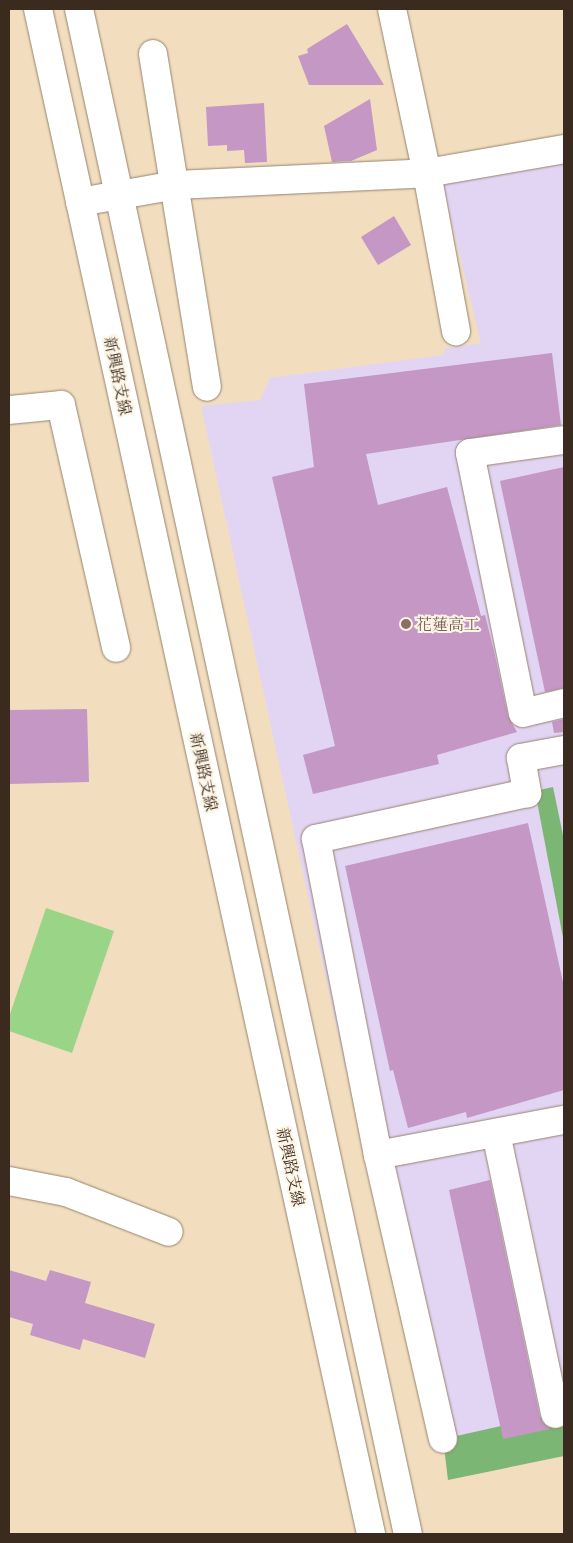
<!DOCTYPE html>
<html>
<head>
<meta charset="utf-8">
<style>
	body { margin:0 }
	#map { position:relative; width:573px; height:1543px; overflow:hidden; background:#f2debf; font-family:"Gentium Book Plus","Noto Serif TC",serif }
	div>[style] { position:absolute }
	.built>* { inset:0; background:#e2d4f3 }
	.green>* { inset:0; background:#9ad487 }
	.forest>* { inset:0; background:#7bb674 }
	.building>* { inset:0; background:#c497c4 }
	.roads { filter:drop-shadow(0 0 1px #96846e) drop-shadow(0 0 1px #96846e) }
	.minor>* { height:28px; margin:-14px; padding:0 14px; transform-origin:14px; border-radius:14px; background:#fff }
	.dots>* { width:14px; height:14px; translate:-50% -50%; box-sizing:border-box; border:2px solid #fcf5e5; border-radius:50% }
	span { translate:-50% -50%; white-space:nowrap; text-align:center; line-height:1.15; -webkit-text-stroke:4px #fcf5e5; paint-order:stroke }
	.street-label { font-size:16px; color:#3b2a1e }
	.education-label { font-size:16px; color:#785e54 }
	.left { translate:0 -50%; text-align:left }
	.frame { position:absolute; inset:0; border:10px solid #3b2a1e; pointer-events:none }
</style>
</head>
<body>
<div id="map">
	<div class="built">
		<i style="clip-path:polygon(564px 161px,564px 1447px,455px 1471px,397px 1204px,376px 1208px,201px 406px,260px 400px,270px 378px,443px 355px,446px 348px,481px 343px,442px 182px)"></i>
	</div>
	<div class="green">
		<i style="clip-path:polygon(46px 908px,114px 931px,72px 1053px,9px 1031px,9px 1017px)"></i>
	</div>
	<div class="forest">
		<i style="clip-path:polygon(553px 787px,564px 840px,564px 943px,535px 791px)"></i>
		<i style="clip-path:polygon(555px 1414px,564px 1414px,564px 1456px,448px 1480px,443px 1439px)"></i>
	</div>
	<div class="building">
		<i style="clip-path:polygon(347px 24px,384px 85px,309px 85px,298px 56px,308px 53px,307px 49px)"></i>
		<i style="clip-path:polygon(370px 99px,377px 150px,351px 161px,332px 162px,324px 126px)"></i>
		<i style="clip-path:polygon(264px 103px,267px 162px,245px 163px,244px 150px,227px 151px,227px 145px,208px 146px,206px 107px)"></i>
		<i style="clip-path:polygon(394px 216px,411px 245px,378px 265px,361px 237px)"></i>
		<i style="clip-path:polygon(552px 353px,561px 425px,366px 454px,378px 505px,447px 487px,481px 616px,485px 615px,494px 651px,508px 716px,517px 732px,437px 755px,439px 764px,313px 794px,303px 755px,335px 746px,272px 477px,314px 467px,304px 384px)"></i>
		<i style="clip-path:polygon(564px 467px,564px 688px,545px 692px,500px 481px)"></i>
		<i style="clip-path:polygon(87px 709px,89px 782px,9px 784px,9px 710px)"></i>
		<i style="clip-path:polygon(564px 719px,564px 732px,554px 733px,552px 722px)"></i>
		<i style="clip-path:polygon(528px 823px,564px 987px,564px 1090px,467px 1118px,466px 1112px,408px 1128px,393px 1070px,390px 1071px,345px 866px)"></i>
		<i style="clip-path:polygon(490px 1180px,540px 1417px,550px 1429px,503px 1439px,449px 1190px)"></i>
		<i style="clip-path:polygon(9px 1270px,46px 1281px,50px 1270px,91px 1282px,85px 1303px,155px 1324px,145px 1358px,83px 1339px,80px 1350px,30px 1335px,33px 1324px,9px 1317px)"></i>
	</div>
	<div class="roads">
		<div class="minor">
			<i style="left:38px;top:9px;width:1561px;rotate:77.68deg"></i>
			<i style="left:79px;top:9px;width:1560px;rotate:77.83deg"></i>
			<i style="left:392px;top:9px;width:168px;rotate:78deg"></i>
			<i style="left:427px;top:173px;width:161px;rotate:79.6deg"></i>
			<i style="left:153px;top:54px;width:337px;rotate:80.8deg"></i>
			<i style="left:80px;top:202px;width:97px;rotate:-10deg"></i>
			<i style="left:176px;top:185px;width:251px;rotate:-2.7deg"></i>
			<i style="left:427px;top:173px;width:139px;rotate:-9.9deg"></i>
			<i style="left:9px;top:410px;width:52px;rotate:-5.5deg"></i>
			<i style="left:61px;top:405px;width:249px;rotate:77.2deg"></i>
			<i style="left:564px;top:440px;width:95px;rotate:172.1deg"></i>
			<i style="left:470px;top:453px;width:265px;rotate:78.5deg"></i>
			<i style="left:523px;top:713px;width:42px;rotate:-13.7deg"></i>
			<i style="left:564px;top:750px;width:44px;rotate:169.5deg"></i>
			<i style="left:521px;top:758px;width:36px;rotate:80deg"></i>
			<i style="left:527px;top:793px;width:216px;rotate:167.7deg"></i>
			<i style="left:316px;top:839px;width:322px;rotate:78.9deg"></i>
			<i style="left:378px;top:1155px;width:189px;rotate:-10.7deg"></i>
			<i style="left:496px;top:1133px;width:287px;rotate:78.1deg"></i>
			<i style="left:378px;top:1155px;width:291px;rotate:77.1deg"></i>
			<i style="left:9px;top:1181px;width:58px;rotate:10.9deg"></i>
			<i style="left:66px;top:1192px;width:110px;rotate:21.2deg"></i>
		</div>
	</div>
	<div class="dots">
		<i style="left:406px;top:624px;background:#8d6e63"></i>
	</div>
	<div class="street-label">
		<span style="left:118px;top:376px;rotate:78deg">新興路支線</span>
		<span style="left:204px;top:772px;rotate:78deg">新興路支線</span>
		<span style="left:291px;top:1167px;rotate:78deg">新興路支線</span>
	</div>
	<div class="education-label">
		<span class="left" style="left:416px;top:624px">花蓮高工</span>
	</div>
	<div class="frame"></div>
</div>
</body>
</html>
